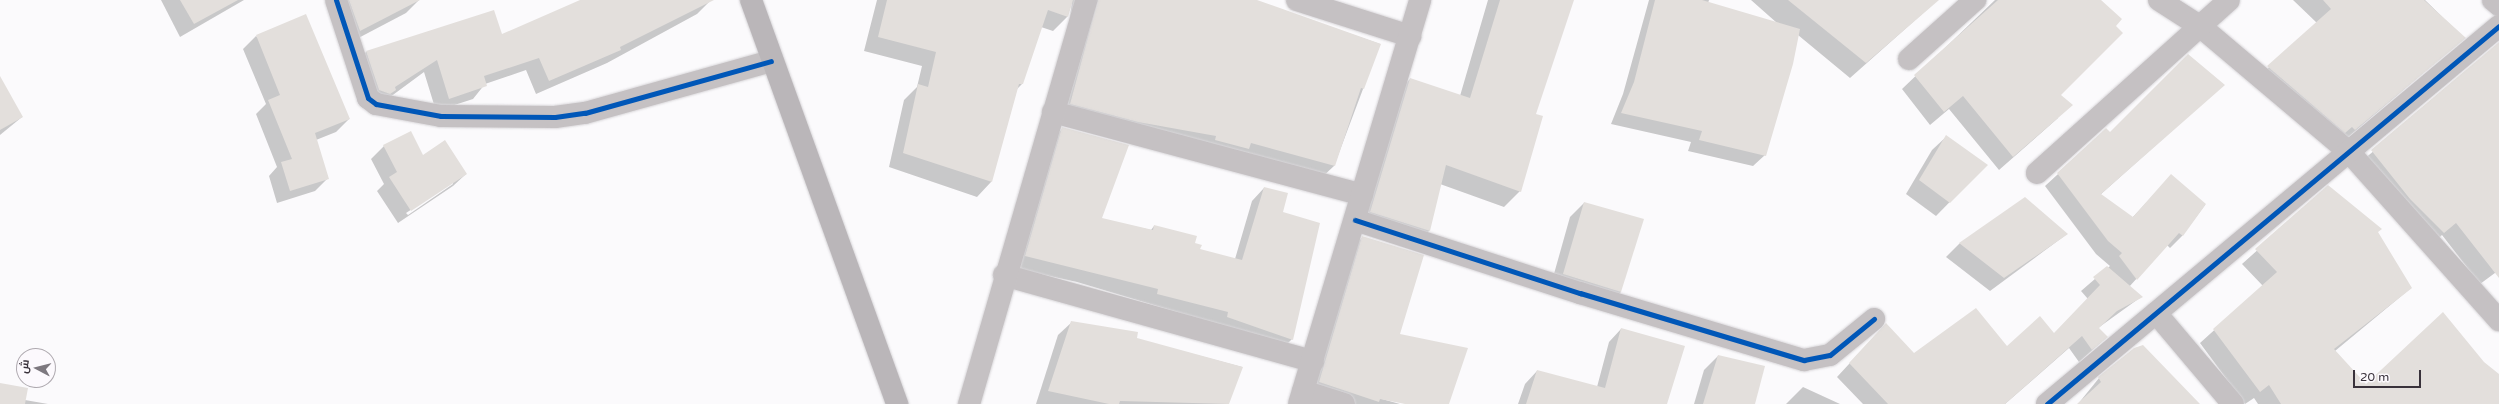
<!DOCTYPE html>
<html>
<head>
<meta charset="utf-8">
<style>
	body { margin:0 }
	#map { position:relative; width:2499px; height:404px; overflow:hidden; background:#fbfafc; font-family:"Varela Round",Cairo,sans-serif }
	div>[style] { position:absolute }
	.shadow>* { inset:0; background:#0003 }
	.building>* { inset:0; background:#e3dfdc }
	.roads { filter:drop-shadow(0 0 1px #d8d6d9) drop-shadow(0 0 1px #d8d6d9) }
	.street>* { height:22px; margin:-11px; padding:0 11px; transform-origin:11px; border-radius:11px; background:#c5c1c3 }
	.secondary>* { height:22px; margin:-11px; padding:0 11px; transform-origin:11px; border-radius:11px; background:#bab6b9 }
	.cycleway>* { height:5px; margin:-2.5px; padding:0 2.5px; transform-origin:2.5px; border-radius:2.5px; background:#0057b8 }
	span { translate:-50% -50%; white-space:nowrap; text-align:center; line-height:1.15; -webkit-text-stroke:3px #fcf9fd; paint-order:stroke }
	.north { position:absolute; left:16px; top:348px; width:40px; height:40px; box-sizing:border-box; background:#fcf9fd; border:1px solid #aea9af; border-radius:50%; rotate:277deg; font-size:11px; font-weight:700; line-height:16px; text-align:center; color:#39323b }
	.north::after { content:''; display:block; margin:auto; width:14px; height:18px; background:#7d787f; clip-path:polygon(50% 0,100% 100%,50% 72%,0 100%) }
	.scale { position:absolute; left:2353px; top:370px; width:68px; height:18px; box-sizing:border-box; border:2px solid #39323b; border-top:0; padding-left:5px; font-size:12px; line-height:14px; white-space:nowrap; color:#39323b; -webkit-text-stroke:3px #fcf9fd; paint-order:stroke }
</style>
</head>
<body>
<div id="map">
	<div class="shadow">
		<i style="clip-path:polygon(161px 0,244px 0,180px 37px)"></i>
		<i style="clip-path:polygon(336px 0,419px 0,406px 13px,347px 44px)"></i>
		<i style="clip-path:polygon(582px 0,710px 1px,697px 14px,607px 63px,536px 94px,526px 70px,485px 84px,473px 99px,436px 111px,424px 72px,382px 103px,353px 65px,366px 52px,501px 36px)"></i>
		<i style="clip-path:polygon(877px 0,1253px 0,1380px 44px,1334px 166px,1319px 180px,1056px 118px,1072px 2px,1067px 17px,1053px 31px,1041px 27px,1022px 84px,1017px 89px,991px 182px,977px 197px,889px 167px,904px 100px,917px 87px,922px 66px,864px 51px)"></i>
		<i style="clip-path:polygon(1488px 0,1573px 0,1535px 114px,1520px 191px,1504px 207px,1440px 184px,1429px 231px,1413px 246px,1355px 227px,1394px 95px,1410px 79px,1460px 96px)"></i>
		<i style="clip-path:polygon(1649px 0,1709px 0,1708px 3px,1777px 23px,1751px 0,1928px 0,1931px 6px,1850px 78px,1798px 35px,1765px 155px,1753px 166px,1688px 151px,1691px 142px,1611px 124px,1623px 94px)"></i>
		<i style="clip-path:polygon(1995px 0,2100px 0,2060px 95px,2058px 118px,1999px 170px,1949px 109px,1930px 125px,1902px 89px)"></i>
		<i style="clip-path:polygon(2293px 0,2425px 0,2464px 38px,2340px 144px,2253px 82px,2317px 23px)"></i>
		<i style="clip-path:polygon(256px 36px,349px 119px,336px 132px,316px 140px,328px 178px,315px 191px,277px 203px,269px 176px,277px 167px,256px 114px,266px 104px,243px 49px)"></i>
		<i style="clip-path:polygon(2499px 48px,2499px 270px,2480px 284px,2442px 235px,2430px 246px,2358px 164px)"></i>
		<i style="clip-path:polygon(0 78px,22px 117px,0 135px)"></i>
		<i style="clip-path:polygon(2223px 85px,2100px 195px,2132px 218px,2171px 176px,2205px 205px,2182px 236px,2170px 248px,2167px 245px,2129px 287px,2141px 297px,2098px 328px,2107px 337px,2079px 362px,2069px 348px,2005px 404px,1863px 404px,1837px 377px,1873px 338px,1914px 355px,2007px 348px,2054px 334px,2088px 299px,2081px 291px,2110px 266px,2096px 254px,2045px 186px,2106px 130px,2110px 133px)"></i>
		<i style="clip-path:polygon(1062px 129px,1101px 219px,1151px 230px,1154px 226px,1194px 244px,1199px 250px,1235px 259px,1252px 201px,1264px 188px,1282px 213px,1292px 339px,1280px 351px,1217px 324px,1077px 282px,1013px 268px,1050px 141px)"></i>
		<i style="clip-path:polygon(1946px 137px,1986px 165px,1936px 216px,1906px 194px,1932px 150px)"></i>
		<i style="clip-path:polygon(evenodd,384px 146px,466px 174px,453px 186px,398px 223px,377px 191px,384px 184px,371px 159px,384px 146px,453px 182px,453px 184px,408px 215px,406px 213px,453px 182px)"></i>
		<i style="clip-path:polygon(2328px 187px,2377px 232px,2411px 288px,2335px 351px,2366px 386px,2483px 363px,2499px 377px,2499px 404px,2258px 404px,2254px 398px,2245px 404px,2200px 343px,2263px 286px,2242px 264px)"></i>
		<i style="clip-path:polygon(1584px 203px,1621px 292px,1607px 305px,1550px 288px,1570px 217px)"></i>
		<i style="clip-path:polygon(2067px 234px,1990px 291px,1946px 257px,1960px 243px)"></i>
		<i style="clip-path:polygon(1363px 237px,1398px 334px,1448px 404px,1410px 404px,1375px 397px,1400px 404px,1332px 404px,1306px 395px,1349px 250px)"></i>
		<i style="clip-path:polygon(1072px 322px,1242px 367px,1228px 404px,1036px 404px,1058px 335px)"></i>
		<i style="clip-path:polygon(1621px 329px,1666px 404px,1518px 404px,1525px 384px,1537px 371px,1597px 387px,1609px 342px)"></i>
		<i style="clip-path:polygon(1718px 356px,1754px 404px,1694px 404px,1704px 370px)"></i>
		<i style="clip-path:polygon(2099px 378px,2196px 404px,2078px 404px)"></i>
		<i style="clip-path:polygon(0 384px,25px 400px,48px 404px,0 404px)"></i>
		<i style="clip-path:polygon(1803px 387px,1840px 404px,1786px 404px)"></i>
	</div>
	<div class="building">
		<i style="clip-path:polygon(180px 0,238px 0,194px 24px)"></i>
		<i style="clip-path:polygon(349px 0,420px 0,360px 31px)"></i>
		<i style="clip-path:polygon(580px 0,714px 0,620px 47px,621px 50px,549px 81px,539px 58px,484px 76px,487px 86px,449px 99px,437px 60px,395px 87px,396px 90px,390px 94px,379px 90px,366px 51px,494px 10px,502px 34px)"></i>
		<i style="clip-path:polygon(887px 0,1073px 0,1068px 17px,1048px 10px,1023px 84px,1019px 84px,992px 182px,903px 153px,918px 84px,928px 87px,936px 52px,878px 37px)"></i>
		<i style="clip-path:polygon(1098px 0,1257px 0,1381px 44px,1364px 89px,1361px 88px,1335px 166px,1251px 143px,1249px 149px,1215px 140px,1216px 136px,1138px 122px,1070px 104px)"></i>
		<i style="clip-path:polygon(1500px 0,1574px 0,1536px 114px,1543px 116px,1521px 192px,1446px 165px,1430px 231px,1370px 212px,1410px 78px,1470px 98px)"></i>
		<i style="clip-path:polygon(1655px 0,1702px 0,1800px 29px,1793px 64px,1766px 156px,1699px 140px,1702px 131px,1621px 113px,1634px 82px)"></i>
		<i style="clip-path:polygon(1788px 0,1939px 0,1866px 63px)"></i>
		<i style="clip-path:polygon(1998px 0,2101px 0,2122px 19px,2116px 26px,2123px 33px,2061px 95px,2073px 105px,2013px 157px,1963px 96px,1944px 112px,1914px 75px)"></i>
		<i style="clip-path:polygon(2323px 0,2424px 0,2466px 38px,2355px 130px,2352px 127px,2345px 133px,2267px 66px,2331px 9px)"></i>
		<i style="clip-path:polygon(306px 14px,350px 119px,315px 133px,329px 179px,290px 191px,281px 162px,292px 159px,268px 100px,280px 95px,256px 35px)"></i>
		<i style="clip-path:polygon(2499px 42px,2499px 278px,2456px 223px,2444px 233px,2410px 199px,2371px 150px)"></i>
		<i style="clip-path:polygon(2188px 54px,2225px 85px,2101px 194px,2133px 217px,2171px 174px,2206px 204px,2183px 236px,2179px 233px,2137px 280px,2119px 256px,2122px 253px,2108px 241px,2057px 173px,2106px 128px,2110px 132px)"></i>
		<i style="clip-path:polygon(0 76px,23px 117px,0 130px)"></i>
		<i style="clip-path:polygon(1062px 127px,1129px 145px,1102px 218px,1153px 230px,1154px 225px,1197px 236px,1195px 243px,1202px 245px,1200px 249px,1242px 260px,1264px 187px,1288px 193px,1283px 212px,1320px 223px,1293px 340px,1227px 317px,1228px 312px,1157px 294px,1158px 289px,1025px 256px)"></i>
		<i style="clip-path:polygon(411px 131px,423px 155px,445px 140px,467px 174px,411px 211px,389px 177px,397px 172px,383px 145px)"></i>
		<i style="clip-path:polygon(1946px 135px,1988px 165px,1950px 203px,1919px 180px)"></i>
		<i style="clip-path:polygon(2328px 185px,2382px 229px,2378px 232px,2412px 288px,2334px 349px,2366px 384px,2443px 312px,2484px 362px,2499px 374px,2499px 404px,2281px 404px,2269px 385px,2260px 392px,2213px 329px,2277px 272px,2255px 249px)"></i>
		<i style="clip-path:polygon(2025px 197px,2068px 234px,2004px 278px,1959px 243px)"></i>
		<i style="clip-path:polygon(1584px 202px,1644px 219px,1621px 292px,1563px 274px)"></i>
		<i style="clip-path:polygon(1362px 236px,1424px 255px,1400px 334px,1468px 348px,1449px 404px,1405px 404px,1380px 399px,1379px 402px,1319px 382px)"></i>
		<i style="clip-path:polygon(2107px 266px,2143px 297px,2117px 311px,2099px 328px,2108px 337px,2092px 350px,2082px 336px,2005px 404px,1888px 404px,1849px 363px,1886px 323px,1914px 353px,1976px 308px,2007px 346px,2040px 316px,2054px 333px,2100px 285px,2093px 277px)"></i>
		<i style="clip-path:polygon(1071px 321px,1138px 332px,1137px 338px,1243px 367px,1229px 404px,1120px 401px,1119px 404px,1109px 404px,1048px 391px)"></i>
		<i style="clip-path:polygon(1621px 328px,1685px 346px,1667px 404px,1526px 404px,1537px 370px,1605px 388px)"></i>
		<i style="clip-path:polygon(2143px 345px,2200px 404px,2077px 404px,2101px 382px,2098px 377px,2134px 348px)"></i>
		<i style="clip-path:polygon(1718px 355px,1765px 366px,1755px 404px,1703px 404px)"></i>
		<i style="clip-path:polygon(0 383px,28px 388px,25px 404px,0 404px)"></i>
	</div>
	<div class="roads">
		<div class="street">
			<i style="left:336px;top:0;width:103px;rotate:71.9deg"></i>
			<i style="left:368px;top:98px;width:10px;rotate:37deg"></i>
			<i style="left:376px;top:104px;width:66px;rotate:10.5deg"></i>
			<i style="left:441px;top:116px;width:114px;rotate:0.5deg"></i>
			<i style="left:555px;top:117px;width:30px;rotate:-8deg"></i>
			<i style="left:585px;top:113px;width:193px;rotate:-15.6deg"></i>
			<i style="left:1297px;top:0;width:119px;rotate:17.7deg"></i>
			<i style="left:2159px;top:0;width:50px;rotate:32.7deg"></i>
			<i style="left:2201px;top:27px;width:195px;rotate:40.2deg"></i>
			<i style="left:2350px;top:153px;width:224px;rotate:48.3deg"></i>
			<i style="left:2493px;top:0;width:8px;rotate:40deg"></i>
			<i style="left:1909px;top:59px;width:89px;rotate:-41.8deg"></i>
			<i style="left:1053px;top:112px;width:320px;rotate:15deg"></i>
			<i style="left:2037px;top:173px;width:258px;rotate:-42deg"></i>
			<i style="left:1355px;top:220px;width:237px;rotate:18deg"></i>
			<i style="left:1580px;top:293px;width:234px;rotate:16.7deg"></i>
			<i style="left:1804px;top:360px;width:26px;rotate:-11deg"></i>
			<i style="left:1830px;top:355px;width:57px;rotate:-39.3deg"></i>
			<i style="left:1004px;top:275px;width:321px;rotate:15.6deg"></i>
			<i style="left:2156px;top:313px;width:119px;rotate:49.8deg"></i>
			<i style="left:1303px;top:391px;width:43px;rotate:17.6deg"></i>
			<i style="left:969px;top:404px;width:421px;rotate:-73.8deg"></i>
			<i style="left:1299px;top:404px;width:422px;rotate:-73.3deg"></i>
			<i style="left:2047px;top:404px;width:589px;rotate:-39.91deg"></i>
		</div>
		<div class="secondary">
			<i style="left:751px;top:0;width:430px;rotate:70.1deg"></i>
		</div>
	</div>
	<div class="cycleway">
		<i style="left:336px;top:0;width:103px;rotate:71.9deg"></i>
		<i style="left:368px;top:98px;width:10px;rotate:37deg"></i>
		<i style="left:376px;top:104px;width:66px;rotate:10.5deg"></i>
		<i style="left:441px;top:116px;width:114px;rotate:0.5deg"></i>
		<i style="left:555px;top:117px;width:30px;rotate:-8deg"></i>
		<i style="left:585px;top:113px;width:193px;rotate:-15.6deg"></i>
		<i style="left:1355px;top:220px;width:237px;rotate:18deg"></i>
		<i style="left:1580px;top:293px;width:234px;rotate:16.7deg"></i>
		<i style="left:1804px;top:360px;width:26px;rotate:-11deg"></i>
		<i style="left:1830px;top:355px;width:57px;rotate:-39.3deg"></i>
		<i style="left:2047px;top:404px;width:589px;rotate:-39.91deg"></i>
	</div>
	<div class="north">ش</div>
	<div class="scale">20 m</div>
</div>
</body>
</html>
